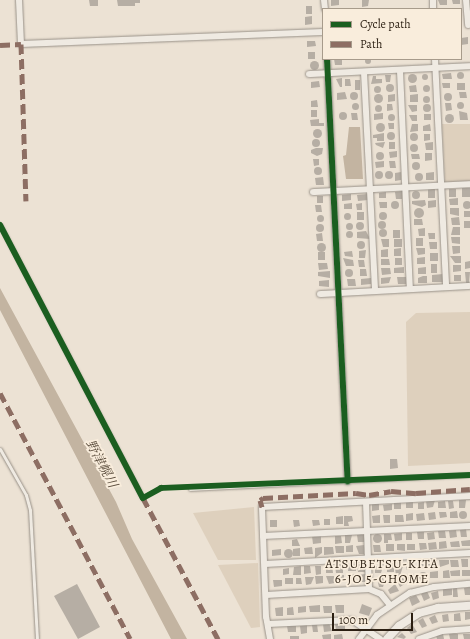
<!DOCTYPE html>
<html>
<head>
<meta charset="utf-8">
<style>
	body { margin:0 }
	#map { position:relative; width:470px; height:639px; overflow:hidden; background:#ece2d4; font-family:Alegreya,"Noto Serif JP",serif }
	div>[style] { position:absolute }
	.green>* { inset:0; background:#ded0bd }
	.water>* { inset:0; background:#c3b4a1 }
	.building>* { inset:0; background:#b6aea4 }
	.round { border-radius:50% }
	.roads { filter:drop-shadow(0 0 1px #989188) drop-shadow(0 0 1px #989188) }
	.lane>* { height:3px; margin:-1.5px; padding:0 1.5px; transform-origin:1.5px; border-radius:1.5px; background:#efeae2 }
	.street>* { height:6px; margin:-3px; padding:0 3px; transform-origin:3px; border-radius:3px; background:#efeae2 }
	.secondary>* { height:8px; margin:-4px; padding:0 4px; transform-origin:4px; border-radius:4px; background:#efeae2 }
	.quiet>* { height:5px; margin-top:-2.5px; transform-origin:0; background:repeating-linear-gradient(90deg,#8d6e63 0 10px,transparent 0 15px) }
	.cycleway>* { height:6px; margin:-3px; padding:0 3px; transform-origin:3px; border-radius:3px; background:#1b5e20 }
	span { translate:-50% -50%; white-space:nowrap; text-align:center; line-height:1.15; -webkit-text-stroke:3.5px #f9eddc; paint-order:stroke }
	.water-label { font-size:13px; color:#5a4c3c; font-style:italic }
	.neighbourhood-label { font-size:13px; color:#2b1f12; letter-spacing:1px }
	.legend { position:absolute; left:322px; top:8px; width:140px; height:52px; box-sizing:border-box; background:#f9eddc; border:1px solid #a79b8b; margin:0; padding:5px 7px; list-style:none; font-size:12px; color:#2b1f12 }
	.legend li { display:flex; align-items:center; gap:8px; height:20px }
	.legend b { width:20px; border:1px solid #a79b8b }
	.scale { position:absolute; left:332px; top:613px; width:81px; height:18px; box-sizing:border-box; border:2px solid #2b1f12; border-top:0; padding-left:5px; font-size:12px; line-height:14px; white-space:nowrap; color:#2b1f12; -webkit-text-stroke:3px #f9eddc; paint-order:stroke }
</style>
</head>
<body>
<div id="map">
	<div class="green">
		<i style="clip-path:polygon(442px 124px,470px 124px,470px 182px,445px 182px)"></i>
		<i style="clip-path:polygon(470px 312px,470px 463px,408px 466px,406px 322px,416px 313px)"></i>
		<i style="clip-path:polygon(254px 507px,256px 560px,218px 560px,193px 513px)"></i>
		<i style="clip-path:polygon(258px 563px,260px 627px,251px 628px,218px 565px)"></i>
	</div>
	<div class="water">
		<i style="clip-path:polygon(349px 127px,360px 127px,363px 179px,346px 179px,343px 156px,346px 155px)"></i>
		<i style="clip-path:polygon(0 288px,116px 502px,132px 539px,187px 639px,171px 639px,0 310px)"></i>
	</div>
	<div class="building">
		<i style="clip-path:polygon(89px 0,98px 0,98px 6px,90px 6px)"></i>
		<i style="clip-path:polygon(117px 0,140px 0,140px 3px,135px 3px,135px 6px,118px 6px)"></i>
		<i style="clip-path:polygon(331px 0,339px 0,339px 5px,331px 6px)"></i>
		<i style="clip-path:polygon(362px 0,369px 0,368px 6px,362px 7px)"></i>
		<i style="clip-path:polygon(438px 0,447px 0,447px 5px,440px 5px)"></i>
		<i style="clip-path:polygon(452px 0,460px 0,460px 4px,453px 4px)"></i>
		<i style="clip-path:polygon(306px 6px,312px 6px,312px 14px,306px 14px)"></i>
		<i style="clip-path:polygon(312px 16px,312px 24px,305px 25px,305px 17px)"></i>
		<i style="clip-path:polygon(468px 37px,468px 44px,461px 45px,461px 38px)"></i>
		<i style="clip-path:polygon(307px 41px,315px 41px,316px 46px,307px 47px)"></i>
		<i style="clip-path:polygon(308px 52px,315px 52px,315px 59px,308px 59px)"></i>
		<i class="round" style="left:365px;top:58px;width:6px;height:6px"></i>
		<i style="clip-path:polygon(334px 59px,342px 59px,342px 65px,335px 65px)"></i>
		<i class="round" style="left:309.5px;top:60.5px;width:9px;height:9px"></i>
		<i class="round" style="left:456.5px;top:71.5px;width:7px;height:7px"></i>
		<i style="clip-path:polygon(451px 73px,452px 79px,443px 79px,442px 74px)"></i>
		<i class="round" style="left:407.5px;top:73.5px;width:9px;height:9px"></i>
		<i class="round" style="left:422px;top:74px;width:6px;height:6px"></i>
		<i style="clip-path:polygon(385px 75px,391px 75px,390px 82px,386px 82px)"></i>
		<i style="clip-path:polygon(373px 76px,376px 76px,376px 79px,382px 79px,382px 83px,371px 84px)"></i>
		<i style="clip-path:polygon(342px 78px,342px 87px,340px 87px,336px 79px)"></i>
		<i style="clip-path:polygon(345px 79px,350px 79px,351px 86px,345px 86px)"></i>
		<i style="clip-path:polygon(355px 80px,360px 80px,360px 90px,355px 90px)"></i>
		<i style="clip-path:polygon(319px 81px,320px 87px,311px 88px,311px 82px)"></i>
		<i style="clip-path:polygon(442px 83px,450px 83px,450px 88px,443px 88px)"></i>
		<i style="clip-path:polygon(457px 83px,465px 83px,465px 90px,457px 90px)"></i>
		<i class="round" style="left:386px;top:84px;width:8px;height:8px"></i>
		<i class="round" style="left:422.5px;top:84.5px;width:7px;height:7px"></i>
		<i style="clip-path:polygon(416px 85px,417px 92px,410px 92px,409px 86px)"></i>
		<i class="round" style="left:373.5px;top:85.5px;width:7px;height:7px"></i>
		<i style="clip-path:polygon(345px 92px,347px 99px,337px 100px,337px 93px)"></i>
		<i style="clip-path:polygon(459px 92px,466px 92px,467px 98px,460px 98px)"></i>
		<i class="round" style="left:350px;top:92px;width:8px;height:8px"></i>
		<i class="round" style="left:444px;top:93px;width:8px;height:8px"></i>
		<i class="round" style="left:373.5px;top:93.5px;width:9px;height:9px"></i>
		<i style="clip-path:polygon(395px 94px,395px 101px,388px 102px,388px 95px)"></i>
		<i style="clip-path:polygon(418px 94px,418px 102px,410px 102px,410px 95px)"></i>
		<i class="round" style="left:422.5px;top:95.5px;width:7px;height:7px"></i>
		<i style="clip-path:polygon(317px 100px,318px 107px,311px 107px,311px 101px)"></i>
		<i class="round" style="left:456.5px;top:101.5px;width:7px;height:7px"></i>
		<i class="round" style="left:351.5px;top:102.5px;width:7px;height:7px"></i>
		<i style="clip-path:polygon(445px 103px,451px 103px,452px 110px,446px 111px)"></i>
		<i style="clip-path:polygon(387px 104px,392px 104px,393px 110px,387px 111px)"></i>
		<i class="round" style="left:423px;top:104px;width:8px;height:8px"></i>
		<i class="round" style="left:374.5px;top:104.5px;width:7px;height:7px"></i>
		<i style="clip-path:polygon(408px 105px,417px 105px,417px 111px,412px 112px)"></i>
		<i style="clip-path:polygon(311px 110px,317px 110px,317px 117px,311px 117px)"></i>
		<i style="clip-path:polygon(459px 111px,467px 113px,468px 120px,460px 120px)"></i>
		<i class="round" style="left:339px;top:112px;width:8px;height:8px"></i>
		<i style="clip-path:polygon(351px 113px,357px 113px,358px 120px,352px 120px)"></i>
		<i style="clip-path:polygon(383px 113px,383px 119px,374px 120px,374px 114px)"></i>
		<i class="round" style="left:444.5px;top:113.5px;width:9px;height:9px"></i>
		<i class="round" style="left:387.5px;top:113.5px;width:7px;height:7px"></i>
		<i style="clip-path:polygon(424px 114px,431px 114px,431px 120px,424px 120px)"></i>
		<i style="clip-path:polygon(409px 115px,417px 115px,417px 121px,412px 121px)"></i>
		<i style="clip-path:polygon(319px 119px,319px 123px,324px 123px,324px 126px,311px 126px,310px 120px)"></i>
		<i class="round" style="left:375.5px;top:122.5px;width:9px;height:9px"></i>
		<i style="clip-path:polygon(388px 123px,394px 123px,394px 129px,389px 129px)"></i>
		<i style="clip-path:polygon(412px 124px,418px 124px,418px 131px,410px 132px)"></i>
		<i style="clip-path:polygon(430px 124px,431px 131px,423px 131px,423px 126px)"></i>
		<i class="round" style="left:312.5px;top:128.5px;width:9px;height:9px"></i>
		<i class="round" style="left:387px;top:132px;width:8px;height:8px"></i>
		<i class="round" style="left:410px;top:133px;width:8px;height:8px"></i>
		<i style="clip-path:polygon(384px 133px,384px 141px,377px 141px,377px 138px,373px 138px,373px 135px)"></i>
		<i style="clip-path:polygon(424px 134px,430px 134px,430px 140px,424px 141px)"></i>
		<i class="round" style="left:312px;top:139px;width:8px;height:8px"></i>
		<i style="clip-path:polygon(385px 142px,383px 148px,376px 145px,375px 143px)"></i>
		<i style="clip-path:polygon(389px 142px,395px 142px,395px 149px,389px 149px)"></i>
		<i style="clip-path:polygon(433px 142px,433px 150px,426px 150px,425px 143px)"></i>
		<i class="round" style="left:410px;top:144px;width:8px;height:8px"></i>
		<i style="clip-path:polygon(316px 148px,323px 148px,322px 154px,317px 156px,311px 153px,311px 150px)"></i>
		<i style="clip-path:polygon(397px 151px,397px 157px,390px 158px,389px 152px)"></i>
		<i class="round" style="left:376px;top:152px;width:8px;height:8px"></i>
		<i style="clip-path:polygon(425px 153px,432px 153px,432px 160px,425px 161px)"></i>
		<i style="clip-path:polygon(411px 154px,419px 154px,420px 159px,412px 159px)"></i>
		<i style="clip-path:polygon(313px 159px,319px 159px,319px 165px,314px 166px)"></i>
		<i style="clip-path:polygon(384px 161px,384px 167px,376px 168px,375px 162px)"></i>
		<i style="clip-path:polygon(389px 161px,395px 161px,396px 168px,390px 168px)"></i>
		<i class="round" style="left:412px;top:162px;width:8px;height:8px"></i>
		<i class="round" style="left:314px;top:167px;width:8px;height:8px"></i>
		<i class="round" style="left:385px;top:171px;width:8px;height:8px"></i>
		<i class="round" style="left:375px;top:171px;width:8px;height:8px"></i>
		<i style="clip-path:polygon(401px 172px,401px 180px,395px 181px,395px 173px)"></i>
		<i style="clip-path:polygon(434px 172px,434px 180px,426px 180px,426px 173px)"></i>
		<i class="round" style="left:415px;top:173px;width:8px;height:8px"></i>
		<i style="clip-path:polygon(323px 177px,324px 185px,316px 185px,315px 178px)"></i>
		<i style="clip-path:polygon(462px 188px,470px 188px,470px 197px,462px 197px)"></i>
		<i style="clip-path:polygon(428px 189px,435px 189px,435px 198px,428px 198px)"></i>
		<i style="clip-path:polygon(449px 189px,456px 189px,456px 197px,449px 197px)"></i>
		<i class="round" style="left:412px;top:191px;width:8px;height:8px"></i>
		<i style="clip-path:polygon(402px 191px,402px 199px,396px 199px,395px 192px)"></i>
		<i style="clip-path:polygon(386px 192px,386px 198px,379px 198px,379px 193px)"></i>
		<i style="clip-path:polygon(351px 194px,351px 200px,342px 201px,342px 195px)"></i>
		<i style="clip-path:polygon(368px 194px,368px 200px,358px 201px,357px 195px)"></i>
		<i style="clip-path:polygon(317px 196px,323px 196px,323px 203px,317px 203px)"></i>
		<i style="clip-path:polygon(458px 198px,458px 205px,450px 205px,449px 199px)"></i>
		<i style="clip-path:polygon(425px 200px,426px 205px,422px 207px,412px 204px,412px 201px)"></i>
		<i style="clip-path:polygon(436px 200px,436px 207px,428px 208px,428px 201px)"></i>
		<i class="round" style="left:391px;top:201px;width:8px;height:8px"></i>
		<i class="round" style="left:463px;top:201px;width:8px;height:8px"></i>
		<i style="clip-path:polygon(379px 202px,387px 202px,387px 208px,380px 208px)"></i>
		<i style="clip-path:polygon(352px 203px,352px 209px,344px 209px,344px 204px)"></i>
		<i style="clip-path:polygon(362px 203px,362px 210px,357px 210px,356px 204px)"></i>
		<i style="clip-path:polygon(315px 205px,321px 205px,322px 212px,316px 212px)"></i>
		<i class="round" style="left:414px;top:208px;width:10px;height:10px"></i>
		<i style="clip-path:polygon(450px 208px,459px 208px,459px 216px,450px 214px)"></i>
		<i style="clip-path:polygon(464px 211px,470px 211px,470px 217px,464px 217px)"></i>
		<i style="clip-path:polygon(357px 212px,364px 212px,364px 220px,357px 220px)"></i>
		<i class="round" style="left:379px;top:212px;width:8px;height:8px"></i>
		<i class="round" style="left:343.5px;top:212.5px;width:7px;height:7px"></i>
		<i class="round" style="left:316.5px;top:214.5px;width:7px;height:7px"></i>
		<i style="clip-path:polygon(459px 217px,460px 225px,452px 225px,451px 218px)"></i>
		<i style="clip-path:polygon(414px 219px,422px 219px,423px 225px,414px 225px)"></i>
		<i style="clip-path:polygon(464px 221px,470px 221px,470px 228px,464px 228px)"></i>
		<i class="round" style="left:378px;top:221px;width:8px;height:8px"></i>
		<i class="round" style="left:356px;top:222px;width:8px;height:8px"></i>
		<i class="round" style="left:345.5px;top:222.5px;width:7px;height:7px"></i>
		<i class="round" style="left:316px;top:224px;width:8px;height:8px"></i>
		<i style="clip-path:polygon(453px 227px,460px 227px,460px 235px,451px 235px)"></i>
		<i style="clip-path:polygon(425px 228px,425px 236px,419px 236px,418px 229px)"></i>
		<i class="round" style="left:379px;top:229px;width:8px;height:8px"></i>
		<i style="clip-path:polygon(393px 230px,400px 230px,400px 238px,393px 238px)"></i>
		<i class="round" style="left:345.5px;top:230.5px;width:7px;height:7px"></i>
		<i style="clip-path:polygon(366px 231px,370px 239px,357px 238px,357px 232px)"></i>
		<i style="clip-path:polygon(322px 233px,323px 241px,317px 241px,316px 234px)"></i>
		<i style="clip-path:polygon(428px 233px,435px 233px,435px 239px,429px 239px)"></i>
		<i style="clip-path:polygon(451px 237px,460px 237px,460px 244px,452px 243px)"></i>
		<i style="clip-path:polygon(416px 238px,423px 238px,423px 246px,416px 246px)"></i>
		<i style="clip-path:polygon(381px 239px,389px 239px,389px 247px,383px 247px)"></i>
		<i style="clip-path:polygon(394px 239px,402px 239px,402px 247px,394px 247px)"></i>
		<i class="round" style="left:357px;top:241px;width:8px;height:8px"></i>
		<i style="clip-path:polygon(429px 242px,437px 242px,437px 249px,430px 249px)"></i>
		<i class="round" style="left:316.5px;top:242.5px;width:9px;height:9px"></i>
		<i style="clip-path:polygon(452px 246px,460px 246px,460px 253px,453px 254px)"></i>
		<i style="clip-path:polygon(401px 248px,401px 256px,394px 256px,394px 249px)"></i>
		<i style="clip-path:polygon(416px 248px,425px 248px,425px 254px,418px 255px)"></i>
		<i style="clip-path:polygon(388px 249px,388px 257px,381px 257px,381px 250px)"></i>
		<i style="clip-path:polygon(366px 250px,365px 258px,359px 258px,359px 251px)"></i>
		<i style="clip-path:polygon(352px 251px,353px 257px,345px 256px,344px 252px)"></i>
		<i style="clip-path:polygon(318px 252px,325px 252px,325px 260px,318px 260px)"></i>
		<i style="clip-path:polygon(430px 253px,438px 253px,438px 261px,430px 261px)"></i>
		<i style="clip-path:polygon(450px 256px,461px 256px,461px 263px,455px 263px)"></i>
		<i style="clip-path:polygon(425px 257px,425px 264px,417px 264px,417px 258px)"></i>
		<i style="clip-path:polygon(343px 258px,353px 260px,354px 266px,346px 266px)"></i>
		<i style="clip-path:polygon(395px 258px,402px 258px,402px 265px,395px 265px)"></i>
		<i style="clip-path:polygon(381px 259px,389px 259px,390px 265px,381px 265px)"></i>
		<i style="clip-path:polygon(358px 260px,364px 260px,365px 267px,359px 267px)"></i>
		<i style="clip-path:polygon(470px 261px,470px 268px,465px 269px,465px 262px)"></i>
		<i style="clip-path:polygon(318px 263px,327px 263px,328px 269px,319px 270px)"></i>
		<i style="clip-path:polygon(431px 264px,437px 264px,437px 273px,431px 273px)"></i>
		<i style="clip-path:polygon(453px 265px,461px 265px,461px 271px,453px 272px)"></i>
		<i style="clip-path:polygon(404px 267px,404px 273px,394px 273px,394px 268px)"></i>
		<i style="clip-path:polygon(426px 267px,426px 274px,418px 274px,418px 268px)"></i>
		<i style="clip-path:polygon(381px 268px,390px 268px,391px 274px,382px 275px)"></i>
		<i style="clip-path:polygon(360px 269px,366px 269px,367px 276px,360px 276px)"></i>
		<i class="round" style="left:345px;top:269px;width:8px;height:8px"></i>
		<i style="clip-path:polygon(330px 271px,330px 278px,318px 276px,318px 272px)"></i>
		<i style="clip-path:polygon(465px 272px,470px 272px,469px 283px,466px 283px)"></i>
		<i style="clip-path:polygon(443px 274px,443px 282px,432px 282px,432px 275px)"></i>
		<i style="clip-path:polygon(454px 275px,461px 275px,461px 281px,454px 281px)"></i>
		<i style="clip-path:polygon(423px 276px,427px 276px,427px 283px,418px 283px,418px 278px)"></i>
		<i style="clip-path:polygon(391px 277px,389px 283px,381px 284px,381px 278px)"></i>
		<i style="clip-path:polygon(397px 277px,406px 277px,406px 284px,398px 284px)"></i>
		<i style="clip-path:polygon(371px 278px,371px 284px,361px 285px,361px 279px)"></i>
		<i style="clip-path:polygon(347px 279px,355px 279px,356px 286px,348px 286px)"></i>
		<i style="clip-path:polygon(329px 280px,329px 287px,319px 286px,319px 281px)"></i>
		<i style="clip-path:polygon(390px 459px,397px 459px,398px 468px,390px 469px)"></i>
		<i style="clip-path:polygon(435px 500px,433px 507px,427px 508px,426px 501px)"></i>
		<i style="clip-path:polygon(459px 500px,466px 500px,465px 508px,459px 508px)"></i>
		<i style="clip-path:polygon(406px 501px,413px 501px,413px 508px,406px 508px)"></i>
		<i style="clip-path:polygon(445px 501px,446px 508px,438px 508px,438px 502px)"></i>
		<i style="clip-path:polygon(448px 501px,453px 501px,454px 508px,449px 509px)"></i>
		<i style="clip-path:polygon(401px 502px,401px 509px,394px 509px,394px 503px)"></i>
		<i style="clip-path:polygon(424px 502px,424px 509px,418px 509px,418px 503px)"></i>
		<i style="clip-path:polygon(372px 504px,379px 504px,379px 510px,372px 511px)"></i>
		<i style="clip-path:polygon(392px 504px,392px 510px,384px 511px,383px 505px)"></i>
		<i class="round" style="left:459px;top:511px;width:8px;height:8px"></i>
		<i style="clip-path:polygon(457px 511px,458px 518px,450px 518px,450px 512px)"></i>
		<i style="clip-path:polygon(435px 512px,436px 519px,429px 520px,428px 513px)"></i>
		<i style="clip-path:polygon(439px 512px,446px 512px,447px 517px,440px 518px)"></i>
		<i style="clip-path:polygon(413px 513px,413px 520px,406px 521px,406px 514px)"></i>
		<i style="clip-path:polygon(424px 513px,425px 520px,417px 521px,416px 514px)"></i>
		<i style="clip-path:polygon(380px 515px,380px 523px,373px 523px,372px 516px)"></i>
		<i style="clip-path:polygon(383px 515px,390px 515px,390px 523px,384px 523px)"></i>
		<i style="clip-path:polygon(395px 515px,403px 515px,404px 522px,395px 522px)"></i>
		<i style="clip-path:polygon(343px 516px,343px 524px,336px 524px,336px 517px)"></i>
		<i style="clip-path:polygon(344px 516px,352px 516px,353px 521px,348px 522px,349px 526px,344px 526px)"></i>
		<i style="clip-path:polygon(324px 519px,330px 519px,330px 525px,324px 525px)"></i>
		<i style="clip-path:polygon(270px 520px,277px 520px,277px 527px,270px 527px)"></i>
		<i style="clip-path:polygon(293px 520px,299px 520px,300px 526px,294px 527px)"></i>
		<i style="clip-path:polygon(312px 520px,319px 520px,320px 525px,313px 526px)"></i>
		<i style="clip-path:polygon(466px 529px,467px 537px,461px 537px,460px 530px)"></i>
		<i style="clip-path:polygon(456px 530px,457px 537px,450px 538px,449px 531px)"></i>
		<i style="clip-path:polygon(438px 531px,445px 531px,446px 538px,439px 538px)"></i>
		<i style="clip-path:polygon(417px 532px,424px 532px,424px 539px,418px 539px)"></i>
		<i style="clip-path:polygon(434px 532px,435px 539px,428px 540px,427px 533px)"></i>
		<i style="clip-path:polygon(402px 533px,402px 540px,395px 541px,394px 534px)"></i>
		<i style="clip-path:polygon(406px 533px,412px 533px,412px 540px,406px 540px)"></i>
		<i class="round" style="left:372.5px;top:533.5px;width:9px;height:9px"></i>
		<i style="clip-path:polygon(361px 534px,364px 535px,365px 542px,358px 542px,357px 535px)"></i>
		<i style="clip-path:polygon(384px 534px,391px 534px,392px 540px,388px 540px,388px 543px,384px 543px)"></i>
		<i style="clip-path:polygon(321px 535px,321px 543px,313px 544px,312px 536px)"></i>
		<i style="clip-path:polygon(345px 535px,352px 535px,350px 543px,345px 543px)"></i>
		<i style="clip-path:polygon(335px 536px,341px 536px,342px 543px,335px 544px)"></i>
		<i style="clip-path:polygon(297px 539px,300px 546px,292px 546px,292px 540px)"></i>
		<i style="clip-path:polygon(470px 540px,470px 546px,462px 546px,461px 541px)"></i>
		<i style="clip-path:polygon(446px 541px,447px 548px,439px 549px,439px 542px)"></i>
		<i style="clip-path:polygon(459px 541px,460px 547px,451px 547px,450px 542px)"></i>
		<i style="clip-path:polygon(436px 542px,437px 549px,429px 550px,428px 543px)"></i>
		<i style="clip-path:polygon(419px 543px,426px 543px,427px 549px,420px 550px)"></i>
		<i style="clip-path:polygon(386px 544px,394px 544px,394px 551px,386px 551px)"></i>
		<i style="clip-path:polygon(397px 544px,405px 544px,405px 551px,397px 550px)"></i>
		<i style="clip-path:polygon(407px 544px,415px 544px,415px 550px,407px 550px)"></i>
		<i style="clip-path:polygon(353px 545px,353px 552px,346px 552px,346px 546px)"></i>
		<i style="clip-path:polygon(364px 545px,364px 554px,359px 554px,356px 546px)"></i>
		<i style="clip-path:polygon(373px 545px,380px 545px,381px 552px,374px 552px)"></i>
		<i style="clip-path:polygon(335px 546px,344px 546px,344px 553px,336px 553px)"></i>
		<i style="clip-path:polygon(312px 547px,313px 554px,305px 554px,304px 548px)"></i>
		<i style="clip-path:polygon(322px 547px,322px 553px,315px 558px,315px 548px)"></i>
		<i style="clip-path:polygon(324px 547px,333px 547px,334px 554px,324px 555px)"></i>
		<i style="clip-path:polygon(300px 548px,300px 556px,293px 556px,293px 549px)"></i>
		<i class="round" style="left:283.5px;top:548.5px;width:9px;height:9px"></i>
		<i style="clip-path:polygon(281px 549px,281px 555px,272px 556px,272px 550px)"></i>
		<i style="clip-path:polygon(461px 559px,468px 559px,468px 567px,462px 567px)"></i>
		<i style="clip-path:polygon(437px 560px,437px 567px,427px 568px,427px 561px)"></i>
		<i style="clip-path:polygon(439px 560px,449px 560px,449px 564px,440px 567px)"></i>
		<i style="clip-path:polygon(450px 560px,458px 560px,459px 567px,451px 567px)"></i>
		<i style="clip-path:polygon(417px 561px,423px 561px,424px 569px,418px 569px)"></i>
		<i style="clip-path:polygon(413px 562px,413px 569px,406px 570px,406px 563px)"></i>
		<i style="clip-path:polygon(357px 563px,365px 565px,365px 572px,358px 572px)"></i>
		<i style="clip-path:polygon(378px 563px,384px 563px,381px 573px,375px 573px,375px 566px,378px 566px)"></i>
		<i style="clip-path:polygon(387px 563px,394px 563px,394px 572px,387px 572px)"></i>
		<i style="clip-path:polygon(343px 564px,343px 573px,336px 573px,335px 565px)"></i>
		<i style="clip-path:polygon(349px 564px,356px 564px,356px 571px,348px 571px)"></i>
		<i style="clip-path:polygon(332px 565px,333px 573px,326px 573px,326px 566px)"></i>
		<i style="clip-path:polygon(301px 566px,301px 575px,293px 575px,294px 567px)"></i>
		<i style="clip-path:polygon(304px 566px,310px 566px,311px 573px,304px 574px)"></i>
		<i style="clip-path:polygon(315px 566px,321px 566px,321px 574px,316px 575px)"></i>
		<i style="clip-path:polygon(403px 566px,400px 576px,396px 576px,395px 567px)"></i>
		<i style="clip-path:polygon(289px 568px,289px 574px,283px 575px,283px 569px)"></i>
		<i style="clip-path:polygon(449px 570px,450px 578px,443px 578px,443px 571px)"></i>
		<i style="clip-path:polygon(460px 570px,460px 576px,451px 576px,450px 571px)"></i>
		<i style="clip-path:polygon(462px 570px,470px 570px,470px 576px,462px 576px)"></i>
		<i style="clip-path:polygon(438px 571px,438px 578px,430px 578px,430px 572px)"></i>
		<i class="round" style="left:419px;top:572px;width:8px;height:8px"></i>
		<i style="clip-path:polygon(413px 573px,415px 580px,407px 583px,407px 575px)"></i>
		<i style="clip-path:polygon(355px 574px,356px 581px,348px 581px,347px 575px)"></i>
		<i style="clip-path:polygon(365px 574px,366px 582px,358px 582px,358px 575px)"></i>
		<i style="clip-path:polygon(344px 575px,344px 581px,337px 581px,337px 576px)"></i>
		<i style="clip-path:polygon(315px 576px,323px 576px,323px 583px,316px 584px)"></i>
		<i style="clip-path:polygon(326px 576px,334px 576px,335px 583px,329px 584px)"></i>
		<i style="clip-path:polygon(305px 577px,314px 577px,311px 584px,306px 585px)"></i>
		<i style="clip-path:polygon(285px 578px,293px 578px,293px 584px,285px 584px)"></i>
		<i style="clip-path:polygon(296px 578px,301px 578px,302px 584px,296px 584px)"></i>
		<i style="clip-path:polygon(377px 578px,386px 578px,383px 587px,379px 587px)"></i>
		<i style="clip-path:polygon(403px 578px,406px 583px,400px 587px,397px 581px)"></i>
		<i style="clip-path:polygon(273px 580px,282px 580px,282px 586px,274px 587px)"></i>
		<i style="clip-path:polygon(77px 584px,100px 627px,78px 639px,54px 596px)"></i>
		<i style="clip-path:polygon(395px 584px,399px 591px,390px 594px,388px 590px)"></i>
		<i style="clip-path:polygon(470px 587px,470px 595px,465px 595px,464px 588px)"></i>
		<i style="clip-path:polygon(452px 588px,452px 595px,443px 596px,443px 589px)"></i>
		<i style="clip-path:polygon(453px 588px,457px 588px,458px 597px,453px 597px)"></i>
		<i style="clip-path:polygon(427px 591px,430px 598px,424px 601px,421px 594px)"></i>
		<i style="clip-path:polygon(438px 591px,439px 598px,433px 600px,431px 593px)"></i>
		<i style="clip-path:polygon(416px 595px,420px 602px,412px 606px,409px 598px)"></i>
		<i style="clip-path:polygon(362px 604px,372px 608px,369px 616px,359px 613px)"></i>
		<i style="clip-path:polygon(320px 605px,320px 612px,310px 612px,309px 606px)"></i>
		<i style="clip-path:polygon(335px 605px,344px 605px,344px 613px,336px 613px)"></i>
		<i style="clip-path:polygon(306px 606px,306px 612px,298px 613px,298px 607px)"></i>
		<i style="clip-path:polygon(323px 606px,332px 606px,332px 613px,324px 613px)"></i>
		<i style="clip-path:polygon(283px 607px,283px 616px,276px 616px,275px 608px)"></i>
		<i style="clip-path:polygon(293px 607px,294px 615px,287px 615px,287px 608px)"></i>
		<i style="clip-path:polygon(465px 612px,470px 612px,470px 619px,465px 620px)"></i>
		<i style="clip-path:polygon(460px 613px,461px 621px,454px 621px,454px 614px)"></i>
		<i style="clip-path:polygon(448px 614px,449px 621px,443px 622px,442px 615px)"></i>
		<i style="clip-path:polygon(435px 615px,438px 622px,432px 624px,429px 618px)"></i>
		<i style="clip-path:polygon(423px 618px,427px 626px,422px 628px,418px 621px)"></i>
		<i style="clip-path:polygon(329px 623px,332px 631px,324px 632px,323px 624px)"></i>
		<i style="clip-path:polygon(335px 623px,345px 626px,345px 631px,336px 631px)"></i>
		<i style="clip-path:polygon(317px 624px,318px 632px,313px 632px,312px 625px)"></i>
		<i style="clip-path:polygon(412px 624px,417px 632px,411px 634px,407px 628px)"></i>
		<i style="clip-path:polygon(307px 625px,307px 633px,301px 634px,300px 626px)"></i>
		<i style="clip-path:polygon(287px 626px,296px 626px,296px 632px,288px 632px)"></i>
		<i style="clip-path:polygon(402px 633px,406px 637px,404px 639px,397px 637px)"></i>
		<i style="clip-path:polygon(453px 633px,458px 634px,458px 639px,450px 639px,449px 634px)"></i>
		<i style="clip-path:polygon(331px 634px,331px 639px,323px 639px,322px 635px)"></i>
		<i style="clip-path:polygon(342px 634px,343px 639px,334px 639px,334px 635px)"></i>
		<i style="clip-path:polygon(443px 634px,444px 639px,437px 639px,436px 635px)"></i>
		<i style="clip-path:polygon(463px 634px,470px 634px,470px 639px,464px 639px)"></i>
		<i style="clip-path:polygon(290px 636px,299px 636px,299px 639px,290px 639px)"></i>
	</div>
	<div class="roads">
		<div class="lane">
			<i style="left:0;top:225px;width:308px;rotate:62.4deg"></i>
			<i style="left:0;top:449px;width:53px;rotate:60.5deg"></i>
			<i style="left:26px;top:495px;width:16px;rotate:75deg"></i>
			<i style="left:30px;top:510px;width:129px;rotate:86.9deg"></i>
			<i style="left:190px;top:489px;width:280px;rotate:-2.9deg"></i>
		</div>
		<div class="street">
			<i style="left:19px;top:0;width:44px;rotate:87.4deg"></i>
			<i style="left:21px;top:44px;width:302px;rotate:-2.3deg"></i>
			<i style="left:324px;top:0;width:9px;rotate:84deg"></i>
			<i style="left:433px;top:0;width:9px;rotate:90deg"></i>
			<i style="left:466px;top:0;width:25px;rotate:85deg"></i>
			<i style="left:327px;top:59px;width:423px;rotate:87.2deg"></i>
			<i style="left:435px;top:59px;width:228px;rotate:87.2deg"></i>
			<i style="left:400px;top:71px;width:218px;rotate:87.4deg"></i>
			<i style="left:364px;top:72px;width:219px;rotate:87.1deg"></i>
			<i style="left:309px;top:74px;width:161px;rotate:-2.8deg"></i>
			<i style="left:313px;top:192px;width:157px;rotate:-2.9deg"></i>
			<i style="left:320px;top:294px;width:150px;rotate:-3.1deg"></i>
			<i style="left:366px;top:502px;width:87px;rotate:88deg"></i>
			<i style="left:263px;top:536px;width:207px;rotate:-2.8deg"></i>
			<i style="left:265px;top:564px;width:205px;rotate:-3.1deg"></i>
			<i style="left:266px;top:595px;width:103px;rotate:-3.3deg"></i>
			<i style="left:369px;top:589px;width:13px;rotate:23deg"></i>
			<i style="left:381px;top:594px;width:14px;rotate:51deg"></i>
			<i style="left:268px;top:624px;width:84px;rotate:-2.7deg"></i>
			<i style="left:352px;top:620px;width:34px;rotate:34deg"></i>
			<i style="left:270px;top:639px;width:22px;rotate:-100deg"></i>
			<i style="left:266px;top:617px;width:110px;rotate:-92.1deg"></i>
			<i style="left:262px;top:507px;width:208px;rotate:-3deg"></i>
			<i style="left:359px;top:639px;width:30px;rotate:-53deg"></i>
			<i style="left:377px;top:615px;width:40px;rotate:-34deg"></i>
			<i style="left:410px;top:593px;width:25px;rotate:-14deg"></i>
			<i style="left:434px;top:587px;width:36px;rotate:-5deg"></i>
			<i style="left:419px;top:639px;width:24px;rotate:-19deg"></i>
			<i style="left:442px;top:631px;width:28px;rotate:-4deg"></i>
		</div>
		<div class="secondary">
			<i style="left:387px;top:639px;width:18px;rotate:-47deg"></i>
			<i style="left:399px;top:626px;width:24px;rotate:-33deg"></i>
			<i style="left:419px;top:613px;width:20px;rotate:-15deg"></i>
			<i style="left:438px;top:608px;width:32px;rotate:-4deg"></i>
		</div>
	</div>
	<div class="quiet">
		<i style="left:0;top:45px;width:21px;rotate:-3deg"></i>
		<i style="left:21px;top:44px;width:157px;rotate:88.2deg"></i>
		<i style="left:0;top:393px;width:278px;rotate:62.1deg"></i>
		<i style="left:146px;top:497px;width:3px;rotate:162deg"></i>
		<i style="left:143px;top:498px;width:160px;rotate:62deg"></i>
		<i style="left:262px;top:507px;width:7px;rotate:-106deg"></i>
		<i style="left:260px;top:500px;width:4px;rotate:-34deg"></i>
		<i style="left:263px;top:498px;width:93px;rotate:-3.1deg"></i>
		<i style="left:356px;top:493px;width:13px;rotate:9deg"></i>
		<i style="left:369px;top:495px;width:22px;rotate:-10deg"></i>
		<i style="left:391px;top:491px;width:25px;rotate:5deg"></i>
		<i style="left:416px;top:493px;width:54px;rotate:-4.2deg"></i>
	</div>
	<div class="cycleway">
		<i style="left:327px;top:59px;width:423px;rotate:87.2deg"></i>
		<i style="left:0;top:225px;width:308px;rotate:62.4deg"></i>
		<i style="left:143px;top:498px;width:21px;rotate:-29deg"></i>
		<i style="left:161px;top:488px;width:309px;rotate:-2.4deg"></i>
	</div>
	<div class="water-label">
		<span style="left:101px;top:464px;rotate:62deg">野津幌川</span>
	</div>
	<div class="neighbourhood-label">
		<span style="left:382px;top:572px">ATSUBETSU-KITA<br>6-JO 5-CHOME</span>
	</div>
	<ul class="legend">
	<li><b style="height:5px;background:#1b5e20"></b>Cycle path</li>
	<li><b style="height:5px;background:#8d6e63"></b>Path</li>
	</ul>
	<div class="scale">100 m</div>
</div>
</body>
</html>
